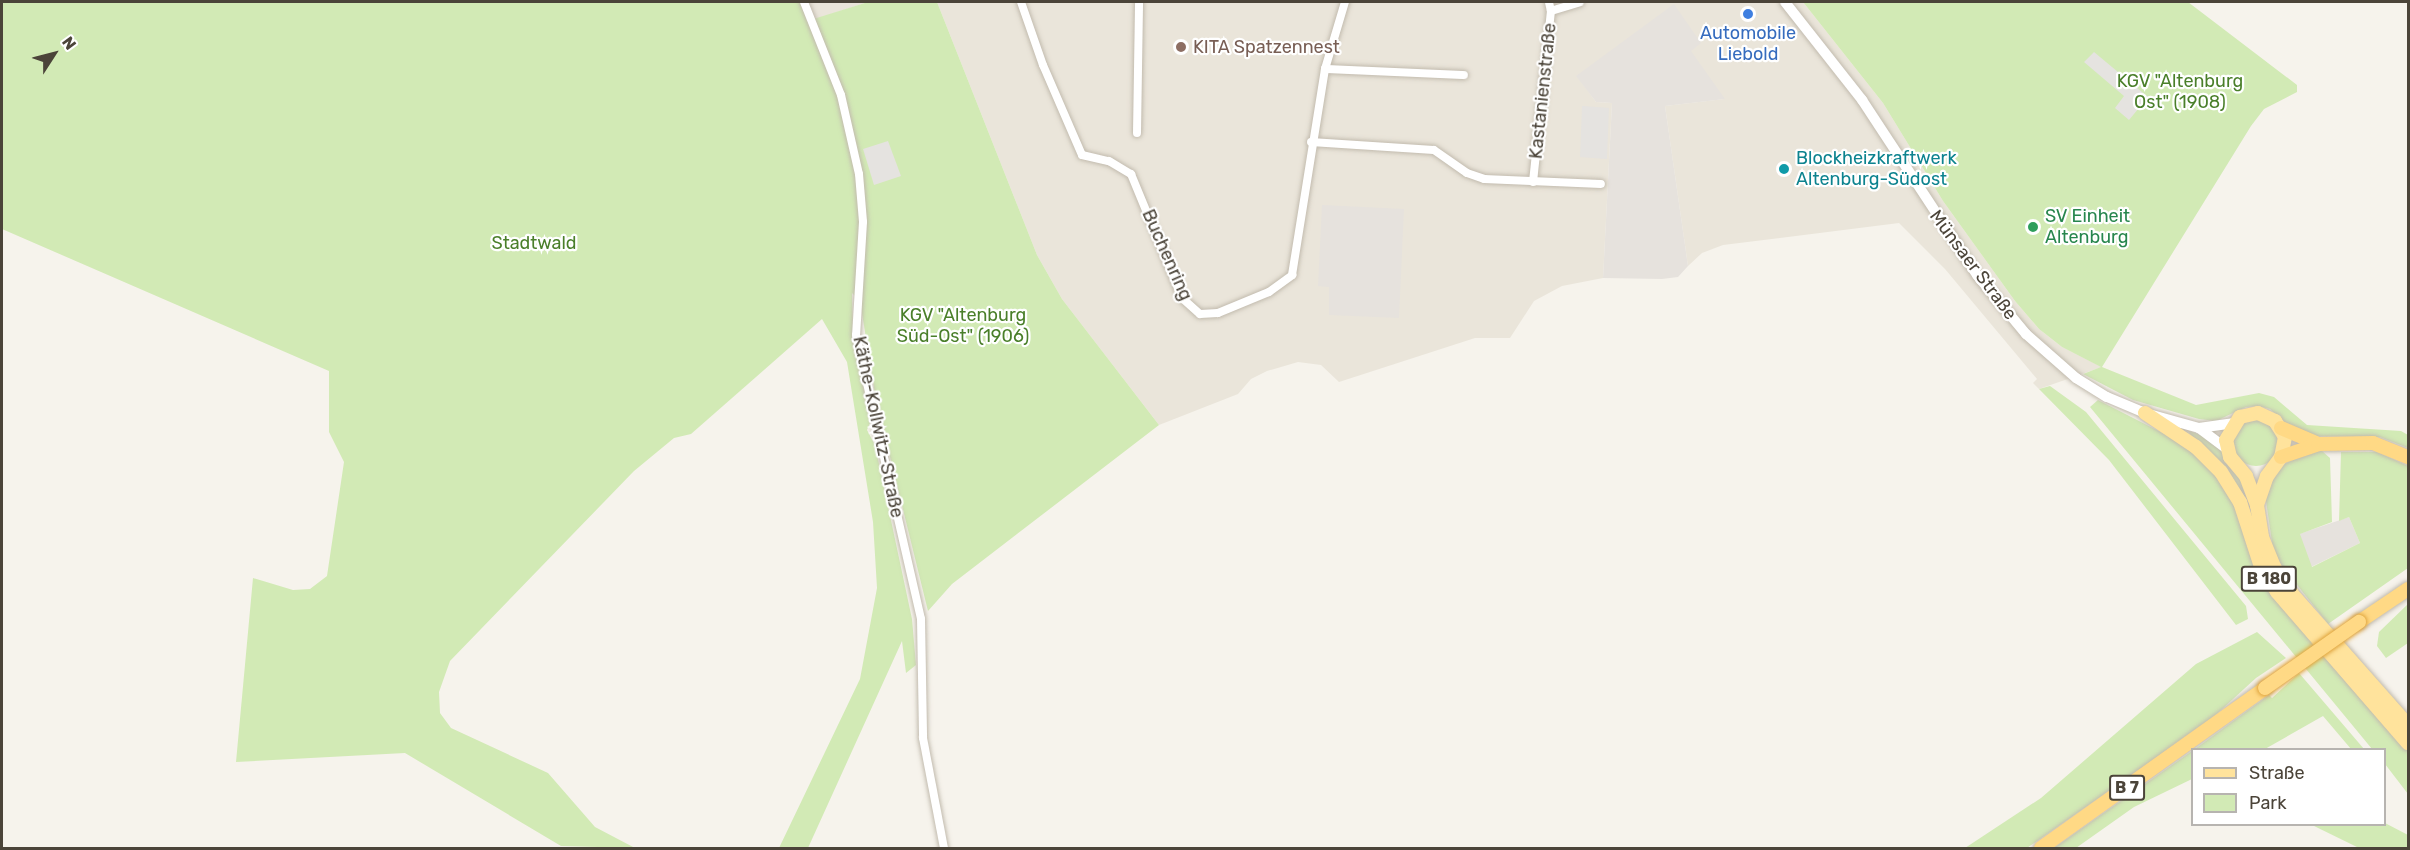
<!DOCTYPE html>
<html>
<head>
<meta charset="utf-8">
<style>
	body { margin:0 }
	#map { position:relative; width:2410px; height:850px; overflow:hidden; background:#f6f3ec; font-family:Rubik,sans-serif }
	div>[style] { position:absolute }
	.residential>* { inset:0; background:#eae5da }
	.industrial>* { inset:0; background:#e6e2dd }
	.green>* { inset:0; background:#d2eab5 }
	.round { border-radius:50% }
	.parking>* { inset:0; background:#e5e3e0 }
	.roads { filter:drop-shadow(0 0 2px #c2bbae) drop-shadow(0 0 2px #c2bbae) }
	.minor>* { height:8px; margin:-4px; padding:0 4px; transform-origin:4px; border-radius:4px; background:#fff }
	.tertiary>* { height:10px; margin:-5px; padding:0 5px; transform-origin:5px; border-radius:5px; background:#fff }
	.primary>* { height:14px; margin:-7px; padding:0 7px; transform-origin:7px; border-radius:7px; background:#ffe39c }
	.trunk>* { height:14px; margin:-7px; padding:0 7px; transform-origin:7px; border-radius:7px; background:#ffd985 }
	.bridges { filter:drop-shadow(0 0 2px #e0a43c) drop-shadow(0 0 2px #e0a43c) }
	.trunk-bridge>* { height:14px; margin:-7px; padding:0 7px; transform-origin:7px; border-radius:7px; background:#ffd985 }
	.dots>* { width:16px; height:16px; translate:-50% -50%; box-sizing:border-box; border:3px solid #fff; border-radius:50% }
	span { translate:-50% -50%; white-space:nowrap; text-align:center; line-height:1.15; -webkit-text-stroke:4.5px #fff; paint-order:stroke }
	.shield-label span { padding:2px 4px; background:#fff; border:2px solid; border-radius:4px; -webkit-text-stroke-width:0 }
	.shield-label { font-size:16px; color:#4b4439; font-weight:700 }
	.shop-label { font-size:18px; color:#366cbe }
	.education-label { font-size:18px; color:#785e54 }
	.left { translate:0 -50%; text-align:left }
	.park-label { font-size:18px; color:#4a7f2a }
	.street-label { font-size:18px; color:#4b4439 }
	.culture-label { font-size:18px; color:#0d838f }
	.leisure-label { font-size:18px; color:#27864d }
	.frame { position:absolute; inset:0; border:3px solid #4b4439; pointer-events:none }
	.legend { position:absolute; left:2191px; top:748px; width:195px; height:78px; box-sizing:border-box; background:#fff; border:2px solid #b7b4b0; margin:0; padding:8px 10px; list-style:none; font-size:18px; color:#4b4439 }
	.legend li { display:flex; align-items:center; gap:12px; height:30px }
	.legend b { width:30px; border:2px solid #b7b4b0 }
	.north { position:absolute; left:24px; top:24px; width:60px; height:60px; -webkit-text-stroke:4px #fff; paint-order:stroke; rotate:54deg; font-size:16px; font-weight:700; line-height:24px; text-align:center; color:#4b4439 }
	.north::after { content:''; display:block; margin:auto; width:21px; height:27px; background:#4b4439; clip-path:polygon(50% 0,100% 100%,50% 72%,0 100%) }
</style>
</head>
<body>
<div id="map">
	<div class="residential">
		<i style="clip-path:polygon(800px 2px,868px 2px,807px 22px)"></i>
		<i style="clip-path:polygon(937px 2px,1803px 2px,1883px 103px,1943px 201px,2015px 301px,2039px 329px,2062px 347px,2102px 367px,2039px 389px,2033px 383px,2037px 379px,1945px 269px,1899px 223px,1723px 245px,1702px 253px,1688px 266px,1665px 106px,1724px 99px,1577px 76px,1596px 102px,1612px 103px,1603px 278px,1562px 286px,1534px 301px,1510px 338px,1475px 338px,1339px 382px,1321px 365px,1298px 362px,1267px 371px,1251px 379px,1238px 394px,1159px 425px,1062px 299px,1037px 255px)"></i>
	</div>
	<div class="industrial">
		<i style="clip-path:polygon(1674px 4px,1701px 43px,1691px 51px,1725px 99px,1665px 106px,1688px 266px,1678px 277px,1662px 279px,1603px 278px,1612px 103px,1596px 102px,1576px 76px)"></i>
		<i style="clip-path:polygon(1322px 205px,1404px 209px,1399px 318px,1329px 315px,1329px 287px,1318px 286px)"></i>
		<i style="clip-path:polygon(2349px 517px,2360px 543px,2311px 567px,2299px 534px)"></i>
	</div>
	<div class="green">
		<i style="clip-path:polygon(2px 2px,800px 2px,807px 21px,868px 2px,937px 2px,1037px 255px,1062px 299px,1159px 425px,952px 584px,928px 611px,876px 400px,860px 301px,852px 293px,853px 331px,870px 423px,867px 430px,875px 445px,912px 619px,916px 665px,906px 673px,902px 641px,808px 848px,779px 848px,860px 679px,877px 588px,873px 522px,847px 362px,822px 319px,691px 434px,674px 438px,634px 471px,450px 661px,439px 692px,440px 713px,451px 728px,548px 773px,595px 827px,635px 848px,561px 846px,405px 753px,236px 762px,253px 578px,293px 590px,310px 589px,327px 576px,344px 462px,329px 432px,329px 371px,2px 229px)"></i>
		<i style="clip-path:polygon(1803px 2px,2188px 2px,2297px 85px,2297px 92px,2264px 109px,2251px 126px,2102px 367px,2196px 405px,2259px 393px,2274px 397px,2307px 425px,2401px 431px,2408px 435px,2408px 448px,2380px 437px,2314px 436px,2289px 426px,2270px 409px,2259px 406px,2246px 407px,2216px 421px,2199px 419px,2133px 400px,2083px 374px,2101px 367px,2062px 347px,2039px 329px,2015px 301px,1943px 201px,1883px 103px)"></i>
		<i style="clip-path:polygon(2050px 386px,2086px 412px,2246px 606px,2248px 619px,2236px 625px,2109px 460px,2039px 389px)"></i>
		<i style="clip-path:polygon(2098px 400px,2180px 442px,2211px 468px,2408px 749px,2408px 794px,2385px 764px,2384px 750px,2372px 749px,2090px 407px)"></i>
		<i class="round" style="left:2233px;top:420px;width:46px;height:46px"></i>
		<i style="clip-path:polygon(2187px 430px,2208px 438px,2220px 449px,2237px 472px,2250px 502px,2246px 502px)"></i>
		<i style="clip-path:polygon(2322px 451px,2330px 458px,2332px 522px,2300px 534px,2312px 567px,2360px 543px,2349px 517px,2339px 521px,2341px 452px,2377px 452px,2408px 466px,2408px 568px,2328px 624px,2282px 566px,2273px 549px,2266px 501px,2266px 491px,2282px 466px,2303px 453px)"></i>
		<i style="clip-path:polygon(2408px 604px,2408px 643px,2386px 658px,2377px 646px,2379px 632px)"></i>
		<i style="clip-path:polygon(2257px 632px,2286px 658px,2256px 678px,2209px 721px,2027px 848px,1965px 848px,2041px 798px,2196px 664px)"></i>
		<i style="clip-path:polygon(2299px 673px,2364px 749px,2351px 749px,2323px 716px,2265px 749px,2195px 749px,2269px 695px,2272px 698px)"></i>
		<i style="clip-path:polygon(2192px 751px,2192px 779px,2134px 807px,2076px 848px,2054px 848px)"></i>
		<i style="clip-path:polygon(2385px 823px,2408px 835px,2408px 848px,2359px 848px,2312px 825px)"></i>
	</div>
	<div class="parking">
		<i style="clip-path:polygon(2094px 52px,2148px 97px,2129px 120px,2115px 108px,2124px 96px,2084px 62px)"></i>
		<i style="clip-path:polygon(1582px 106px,1609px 108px,1607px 159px,1580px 157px)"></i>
		<i style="clip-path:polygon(888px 141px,901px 176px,874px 185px,863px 149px)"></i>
	</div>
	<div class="roads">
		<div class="minor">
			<i style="left:804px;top:2px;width:100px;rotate:68.3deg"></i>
			<i style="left:841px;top:95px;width:81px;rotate:77.2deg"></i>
			<i style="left:859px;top:174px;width:48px;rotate:85.2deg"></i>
			<i style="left:863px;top:222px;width:113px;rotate:93.5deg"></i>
			<i style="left:856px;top:335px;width:291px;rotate:77.1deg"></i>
			<i style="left:921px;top:619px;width:119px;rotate:89deg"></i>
			<i style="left:923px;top:738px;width:112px;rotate:79.2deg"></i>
			<i style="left:1021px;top:2px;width:67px;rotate:70.8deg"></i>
			<i style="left:1043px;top:65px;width:98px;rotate:66.6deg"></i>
			<i style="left:1082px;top:155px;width:28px;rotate:13deg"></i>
			<i style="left:1109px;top:161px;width:26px;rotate:31deg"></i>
			<i style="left:1131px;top:174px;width:134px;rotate:67.6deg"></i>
			<i style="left:1182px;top:298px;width:24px;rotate:42deg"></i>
			<i style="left:1200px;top:314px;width:18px;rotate:-3deg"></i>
			<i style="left:1218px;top:313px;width:55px;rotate:-22.4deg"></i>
			<i style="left:1269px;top:292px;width:29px;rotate:-36deg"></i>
			<i style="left:1292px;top:275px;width:209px;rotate:-80.9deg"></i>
			<i style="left:1325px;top:69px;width:70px;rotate:-73.4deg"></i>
			<i style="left:1551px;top:11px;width:30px;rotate:-17deg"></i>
			<i style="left:1325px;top:69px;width:139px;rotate:2.5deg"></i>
			<i style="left:1137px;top:133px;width:131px;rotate:-89.1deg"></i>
			<i style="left:1311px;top:142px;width:123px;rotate:3.7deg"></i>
			<i style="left:1434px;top:150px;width:40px;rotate:34.9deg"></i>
			<i style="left:1467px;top:173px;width:18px;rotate:19deg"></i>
			<i style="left:1484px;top:179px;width:117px;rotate:2.4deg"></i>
			<i style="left:1533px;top:182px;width:172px;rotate:-84deg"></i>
			<i style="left:1551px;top:11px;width:9px;rotate:-103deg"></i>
		</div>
		<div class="tertiary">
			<i style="left:1785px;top:2px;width:125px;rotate:51.8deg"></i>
			<i style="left:1862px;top:100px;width:209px;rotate:56.7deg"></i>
			<i style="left:1977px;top:275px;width:77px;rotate:50.3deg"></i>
			<i style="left:2026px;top:334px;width:67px;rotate:41.3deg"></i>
			<i style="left:2076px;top:378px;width:36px;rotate:32deg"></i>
			<i style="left:2107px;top:397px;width:41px;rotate:22.8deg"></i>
			<i style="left:2145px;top:413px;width:56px;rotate:15.5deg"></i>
			<i style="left:2199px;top:428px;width:35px;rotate:37deg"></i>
			<i style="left:2199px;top:428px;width:34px;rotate:-8deg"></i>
		</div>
		<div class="primary">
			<i style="left:2145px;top:413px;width:61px;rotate:33.7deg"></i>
			<i style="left:2196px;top:447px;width:35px;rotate:45deg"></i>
			<i style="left:2221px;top:472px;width:36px;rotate:58deg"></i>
			<i style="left:2240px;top:502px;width:68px;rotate:72.1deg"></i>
			<i style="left:2261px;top:567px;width:30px;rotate:57deg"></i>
			<i style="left:2277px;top:592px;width:200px;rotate:49.1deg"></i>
			<i style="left:2257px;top:505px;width:31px;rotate:-111deg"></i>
			<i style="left:2246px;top:476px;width:25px;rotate:-130deg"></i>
			<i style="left:2230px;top:457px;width:17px;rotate:-103deg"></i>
			<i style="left:2226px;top:440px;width:27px;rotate:-59deg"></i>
			<i style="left:2240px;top:417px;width:18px;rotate:-13deg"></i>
			<i style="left:2258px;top:413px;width:19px;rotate:25deg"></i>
			<i style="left:2275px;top:421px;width:19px;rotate:58deg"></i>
			<i style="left:2285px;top:437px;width:20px;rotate:101deg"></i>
			<i style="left:2281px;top:457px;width:24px;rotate:126deg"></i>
			<i style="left:2267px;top:476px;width:31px;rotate:109deg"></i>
			<i style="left:2257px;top:505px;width:32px;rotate:81deg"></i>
			<i style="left:2262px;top:537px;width:32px;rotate:68deg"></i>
			<i style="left:2274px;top:567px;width:32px;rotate:56deg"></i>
			<i style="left:2292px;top:594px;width:175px;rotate:48.5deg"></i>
		</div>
		<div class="trunk">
			<i style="left:2281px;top:428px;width:38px;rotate:23deg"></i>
			<i style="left:2281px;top:457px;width:39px;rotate:-19deg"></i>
			<i style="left:2318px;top:444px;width:55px;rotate:-1deg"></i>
			<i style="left:2373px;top:443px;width:38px;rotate:22deg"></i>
			<i style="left:2359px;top:622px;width:59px;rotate:-34deg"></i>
			<i style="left:2041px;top:848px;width:275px;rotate:-35.5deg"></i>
		</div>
	</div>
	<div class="bridges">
		<div class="trunk-bridge">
			<i style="left:2265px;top:688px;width:115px;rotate:-35.1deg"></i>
		</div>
	</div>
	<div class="dots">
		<i style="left:1748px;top:14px;background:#3f7fe0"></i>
		<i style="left:1181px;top:47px;background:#8d6e63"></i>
		<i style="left:1784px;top:169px;background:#0f9aa8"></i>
		<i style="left:2033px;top:227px;background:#2e9e5b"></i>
	</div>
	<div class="shield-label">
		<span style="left:2269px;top:579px">B 180</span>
		<span style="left:2127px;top:788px">B 7</span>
	</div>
	<div class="shop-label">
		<span style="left:1748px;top:44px">Automobile<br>Liebold</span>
	</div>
	<div class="education-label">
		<span class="left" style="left:1193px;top:47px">KITA Spatzennest</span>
	</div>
	<div class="park-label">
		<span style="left:2180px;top:92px">KGV "Altenburg<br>Ost" (1908)</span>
		<span style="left:534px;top:243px">Stadtwald</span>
		<span style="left:963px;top:326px">KGV "Altenburg<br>Süd-Ost" (1906)</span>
	</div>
	<div class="street-label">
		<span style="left:1543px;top:91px;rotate:-84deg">Kastanienstraße</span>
		<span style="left:1167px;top:255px;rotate:66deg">Buchenring</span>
		<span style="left:1973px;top:265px;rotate:53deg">Münsaer Straße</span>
		<span style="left:878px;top:427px;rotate:78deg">Käthe-Kollwitz-Straße</span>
	</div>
	<div class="culture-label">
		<span class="left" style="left:1796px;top:169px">Blockheizkraftwerk<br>Altenburg-Südost</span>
	</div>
	<div class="leisure-label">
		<span class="left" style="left:2045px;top:227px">SV Einheit<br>Altenburg</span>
	</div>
	<div class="frame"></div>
	<ul class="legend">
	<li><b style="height:8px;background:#ffe39c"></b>Straße</li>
	<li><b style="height:16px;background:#d2eab5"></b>Park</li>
	</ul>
	<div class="north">N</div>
</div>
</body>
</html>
